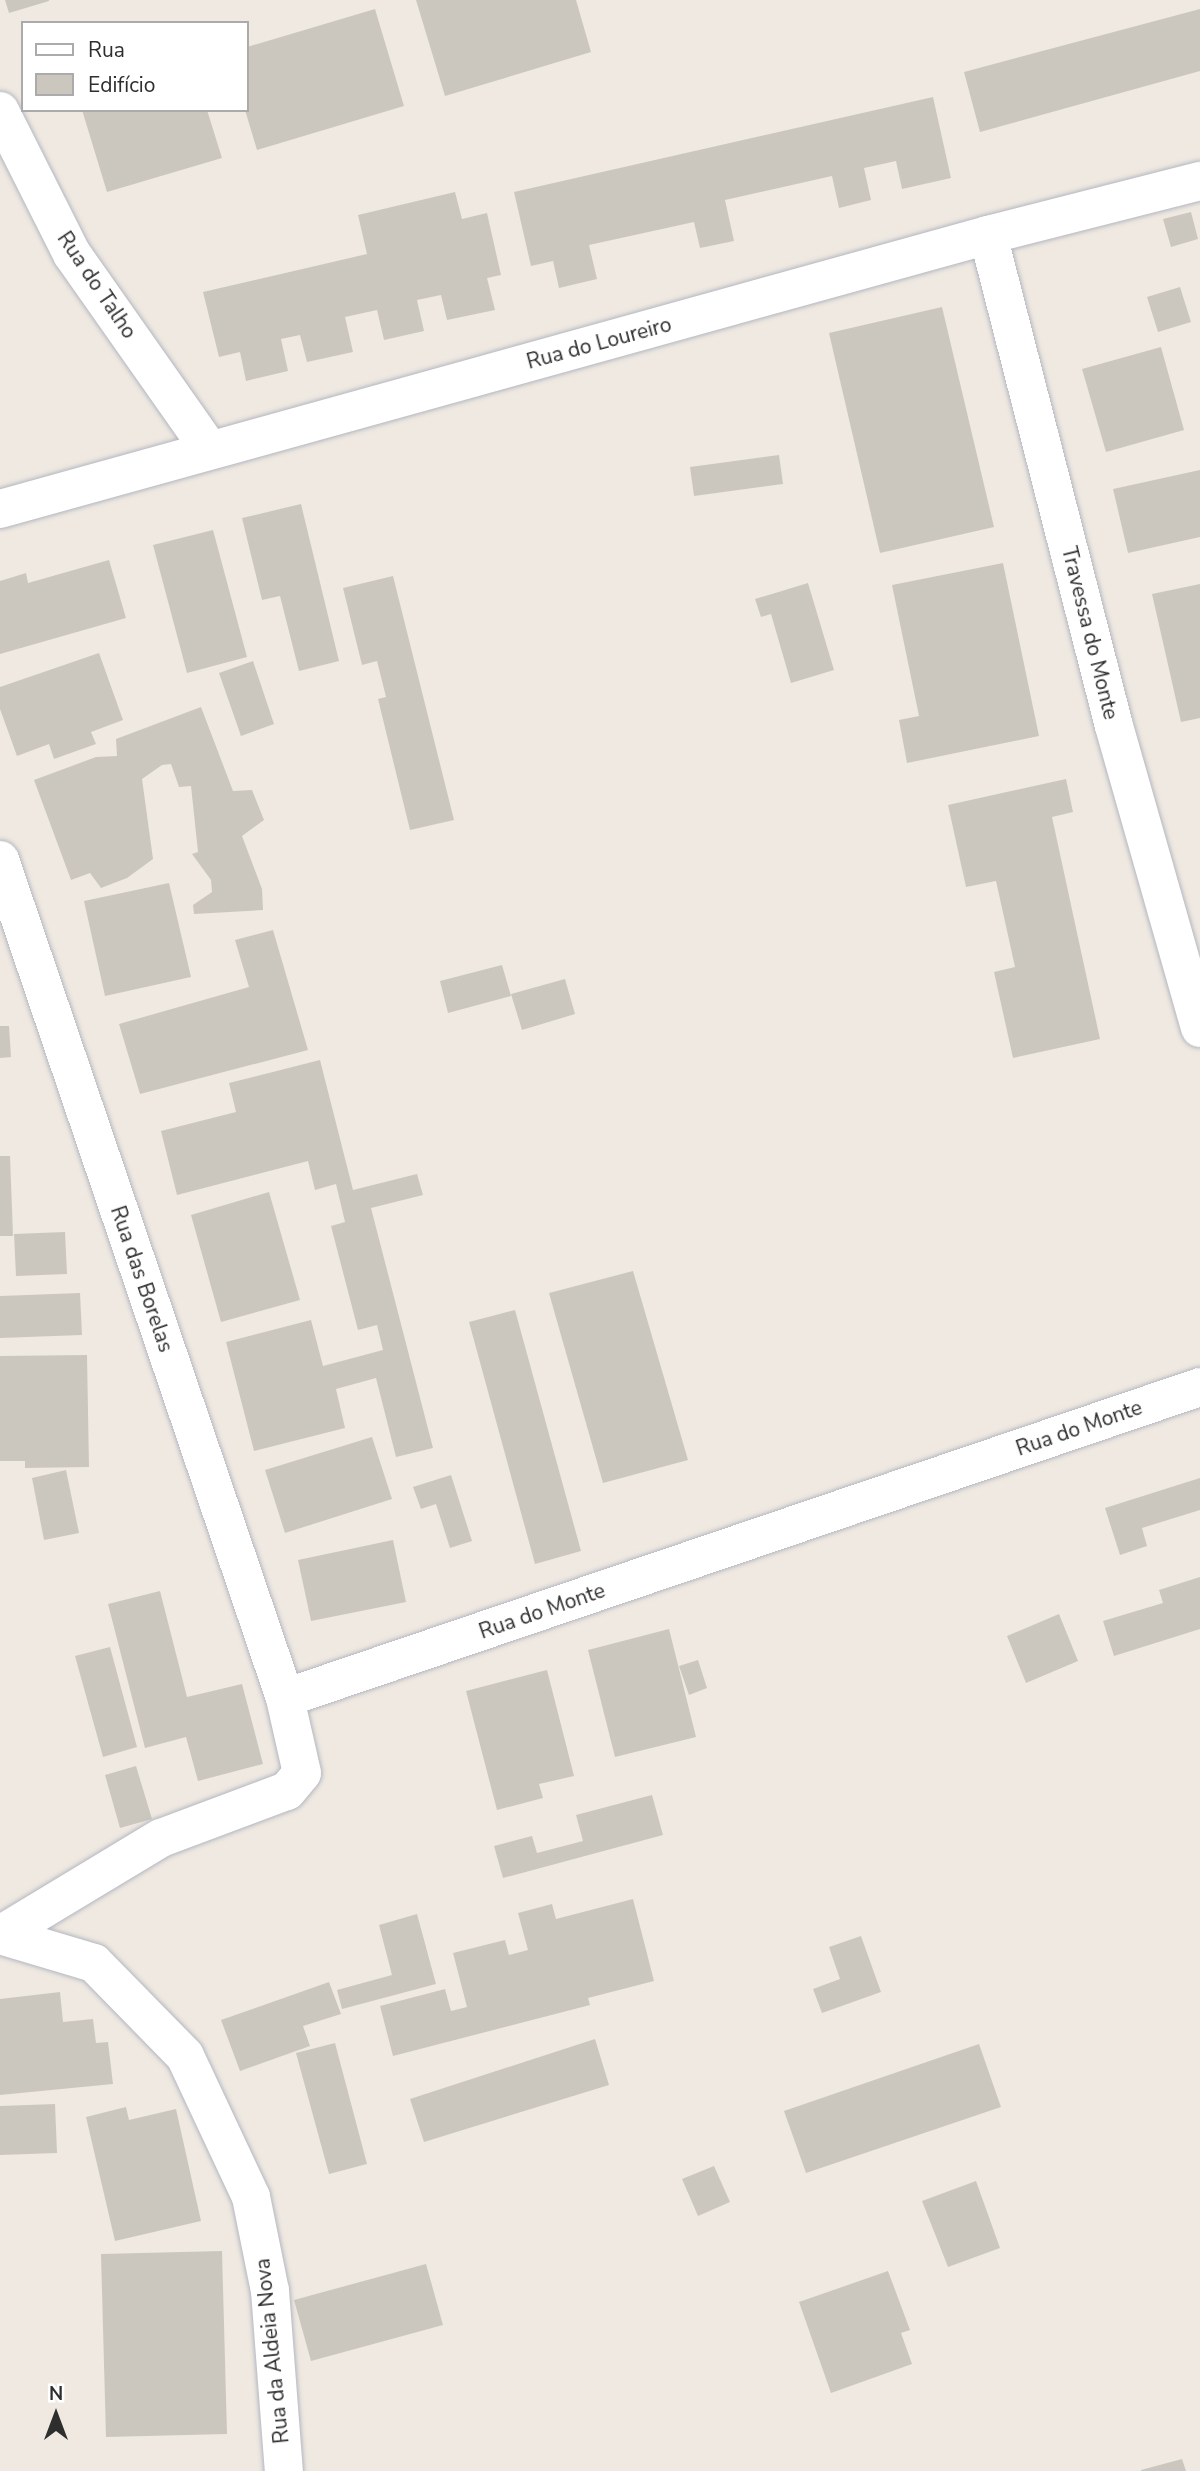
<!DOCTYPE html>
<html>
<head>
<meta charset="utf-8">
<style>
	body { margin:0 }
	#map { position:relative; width:1200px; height:2471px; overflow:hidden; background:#efe9e1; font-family:"Nunito Sans",sans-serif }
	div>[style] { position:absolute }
	.building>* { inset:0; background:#cbc7bf }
	.roads { filter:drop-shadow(0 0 2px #b4b7c1) drop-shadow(0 0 2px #b4b7c1) }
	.minor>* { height:38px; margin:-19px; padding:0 19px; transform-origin:19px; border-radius:19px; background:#fff }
	.secondary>* { height:38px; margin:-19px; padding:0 19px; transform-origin:19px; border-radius:19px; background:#fff }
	span { translate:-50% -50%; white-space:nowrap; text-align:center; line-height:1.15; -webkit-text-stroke:7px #fff; paint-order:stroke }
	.street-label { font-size:21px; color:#2e2e2e }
	.legend { position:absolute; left:21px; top:21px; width:228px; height:91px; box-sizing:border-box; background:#fff; border:2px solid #ababab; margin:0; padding:9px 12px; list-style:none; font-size:21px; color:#2e2e2e }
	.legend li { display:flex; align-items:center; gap:14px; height:35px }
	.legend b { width:35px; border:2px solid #ababab }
	.north { position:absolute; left:21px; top:2380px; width:70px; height:70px; -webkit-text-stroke:5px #fff; paint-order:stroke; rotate:0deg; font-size:19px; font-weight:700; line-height:28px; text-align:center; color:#2e2e2e }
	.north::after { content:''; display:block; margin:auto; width:24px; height:32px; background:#2e2e2e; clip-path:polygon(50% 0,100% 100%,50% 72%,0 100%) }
</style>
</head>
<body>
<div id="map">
	<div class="building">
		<i style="clip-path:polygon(5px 0,49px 0,49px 1px,9px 13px)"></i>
		<i style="clip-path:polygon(416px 0,576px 0,591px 52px,445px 96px)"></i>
		<i style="clip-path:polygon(375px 9px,404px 106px,257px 150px,245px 110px,247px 47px)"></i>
		<i style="clip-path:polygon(1200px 9px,1200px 71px,980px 132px,964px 72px)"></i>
		<i style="clip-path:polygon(933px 97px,951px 178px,902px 189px,896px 161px,864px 168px,871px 200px,839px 208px,832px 176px,725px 200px,734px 241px,700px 248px,694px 222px,589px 245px,597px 279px,559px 288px,553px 261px,531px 266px,514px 192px)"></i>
		<i style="clip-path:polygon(82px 110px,207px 110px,222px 158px,107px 192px)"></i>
		<i style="clip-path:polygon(455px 192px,462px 219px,487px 213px,501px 275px,487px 278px,495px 310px,447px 320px,441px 295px,417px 300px,424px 331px,384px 340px,377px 310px,345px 317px,353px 352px,307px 362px,300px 335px,281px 339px,288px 371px,246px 381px,240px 352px,219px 357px,203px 292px,367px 254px,358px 215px)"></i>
		<i style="clip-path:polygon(1191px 212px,1198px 239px,1171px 247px,1163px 219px)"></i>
		<i style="clip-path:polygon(1180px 287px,1191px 322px,1158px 332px,1147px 297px)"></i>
		<i style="clip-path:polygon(942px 307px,994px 527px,880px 553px,829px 333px)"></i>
		<i style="clip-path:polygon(1161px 347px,1184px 430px,1106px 452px,1082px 369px)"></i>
		<i style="clip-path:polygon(779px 455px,783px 484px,694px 496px,690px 467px)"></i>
		<i style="clip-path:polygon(1200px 470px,1200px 537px,1128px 553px,1113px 489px)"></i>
		<i style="clip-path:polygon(301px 504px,339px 661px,299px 671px,280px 596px,262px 600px,242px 518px)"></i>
		<i style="clip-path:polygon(213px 530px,247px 657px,187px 673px,153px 545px)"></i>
		<i style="clip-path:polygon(109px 560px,126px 618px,0 654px,0 581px,26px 573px,28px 583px)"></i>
		<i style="clip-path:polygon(1003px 563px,1039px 736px,907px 763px,899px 720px,919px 716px,892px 585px)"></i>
		<i style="clip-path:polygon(393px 576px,454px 820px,410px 830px,378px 699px,386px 697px,377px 661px,362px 665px,343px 588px)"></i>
		<i style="clip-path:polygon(808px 583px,834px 670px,791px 683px,771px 614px,761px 617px,755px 599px)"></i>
		<i style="clip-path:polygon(1200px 584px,1200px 718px,1181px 722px,1152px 594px)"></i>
		<i style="clip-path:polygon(99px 653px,123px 720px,91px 732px,96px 744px,54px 759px,49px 744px,17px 756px,0 709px,0 687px)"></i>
		<i style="clip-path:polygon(253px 661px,274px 724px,241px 736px,219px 673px)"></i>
		<i style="clip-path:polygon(201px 707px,233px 791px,252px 790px,264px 820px,242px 836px,262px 889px,263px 910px,194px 914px,193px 905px,212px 892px,211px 880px,192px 854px,198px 852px,191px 786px,179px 787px,171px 764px,162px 765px,142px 779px,153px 859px,127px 878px,101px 888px,90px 873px,71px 880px,34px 780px,96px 757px,117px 756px,116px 739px)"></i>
		<i style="clip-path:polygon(1066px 779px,1073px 812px,1052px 817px,1100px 1039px,1013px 1058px,994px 972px,1015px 967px,996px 881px,966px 887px,948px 805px)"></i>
		<i style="clip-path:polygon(169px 883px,191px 977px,105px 996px,84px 901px)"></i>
		<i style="clip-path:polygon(273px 930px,308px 1050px,140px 1094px,119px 1024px,249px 987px,235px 940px)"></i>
		<i style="clip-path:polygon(502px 965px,511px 996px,448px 1013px,440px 981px)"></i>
		<i style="clip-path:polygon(565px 979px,575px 1014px,522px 1030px,511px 994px)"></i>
		<i style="clip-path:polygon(0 1026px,9px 1026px,11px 1057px,0 1058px)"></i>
		<i style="clip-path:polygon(320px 1060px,353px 1190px,417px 1174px,423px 1195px,371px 1208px,433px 1448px,396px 1457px,376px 1378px,336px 1389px,345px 1428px,254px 1451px,226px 1342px,311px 1320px,323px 1366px,383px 1350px,377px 1325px,358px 1330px,331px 1226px,345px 1222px,336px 1184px,315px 1190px,308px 1161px,177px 1195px,161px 1131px,236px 1112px,229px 1083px)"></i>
		<i style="clip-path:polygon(0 1156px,10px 1156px,13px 1236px,0 1236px)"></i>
		<i style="clip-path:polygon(269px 1192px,300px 1300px,221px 1322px,191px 1215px)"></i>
		<i style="clip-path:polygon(65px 1232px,67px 1274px,16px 1276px,14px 1234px)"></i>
		<i style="clip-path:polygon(633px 1271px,688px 1460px,603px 1483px,549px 1293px)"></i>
		<i style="clip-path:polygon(80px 1293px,82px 1335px,0 1338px,0 1296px)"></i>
		<i style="clip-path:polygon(515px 1310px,581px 1551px,535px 1564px,469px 1322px)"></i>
		<i style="clip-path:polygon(87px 1355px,89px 1467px,25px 1468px,25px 1461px,0 1461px,0 1356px)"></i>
		<i style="clip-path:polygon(372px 1437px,392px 1499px,285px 1533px,265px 1470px)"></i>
		<i style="clip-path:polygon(66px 1470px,79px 1533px,44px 1540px,32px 1478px)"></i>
		<i style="clip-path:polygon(451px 1475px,472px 1541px,450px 1548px,436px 1504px,421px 1509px,413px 1487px)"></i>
		<i style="clip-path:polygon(1200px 1478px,1200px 1510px,1142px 1528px,1147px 1546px,1120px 1555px,1105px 1508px)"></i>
		<i style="clip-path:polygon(393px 1540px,406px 1602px,311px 1621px,298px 1560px)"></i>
		<i style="clip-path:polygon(1200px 1577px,1200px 1629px,1114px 1656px,1103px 1621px,1163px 1603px,1159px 1590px)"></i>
		<i style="clip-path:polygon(160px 1591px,187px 1697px,242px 1684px,263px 1764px,198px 1781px,186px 1737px,145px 1748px,108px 1604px)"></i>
		<i style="clip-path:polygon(1059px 1614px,1078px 1661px,1026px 1683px,1007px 1636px)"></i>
		<i style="clip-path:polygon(669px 1629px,696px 1737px,615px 1757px,588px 1650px)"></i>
		<i style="clip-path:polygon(110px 1647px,137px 1747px,103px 1757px,75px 1656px)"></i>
		<i style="clip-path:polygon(698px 1660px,707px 1688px,689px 1695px,679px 1666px)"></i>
		<i style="clip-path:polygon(547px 1670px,574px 1776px,539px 1784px,543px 1798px,497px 1810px,466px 1691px)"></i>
		<i style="clip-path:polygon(136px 1766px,152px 1819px,120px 1828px,105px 1775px)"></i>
		<i style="clip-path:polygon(652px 1795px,663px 1835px,503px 1878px,494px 1846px,532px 1836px,537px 1853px,583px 1841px,576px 1815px)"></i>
		<i style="clip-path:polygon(633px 1899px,654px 1981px,588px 1998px,590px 2005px,393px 2056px,380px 2006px,445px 1989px,451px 2011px,467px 2007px,453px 1953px,505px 1940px,509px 1955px,528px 1950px,518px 1913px,552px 1904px,556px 1919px)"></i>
		<i style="clip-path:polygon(417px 1914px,436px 1984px,342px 2009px,337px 1990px,392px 1975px,379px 1925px)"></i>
		<i style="clip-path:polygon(861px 1936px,881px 1992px,822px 2013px,813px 1989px,840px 1979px,829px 1947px)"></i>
		<i style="clip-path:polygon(329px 1982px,341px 2014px,303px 2026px,310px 2046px,240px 2071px,221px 2020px)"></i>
		<i style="clip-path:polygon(60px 1992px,63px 2022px,93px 2019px,96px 2043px,108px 2042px,113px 2084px,0 2095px,0 1999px)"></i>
		<i style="clip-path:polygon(595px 2039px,609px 2085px,424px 2142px,410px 2099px)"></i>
		<i style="clip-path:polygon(335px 2043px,367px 2164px,329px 2174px,296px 2053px)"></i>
		<i style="clip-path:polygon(979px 2044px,1001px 2107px,806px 2173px,784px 2111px)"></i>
		<i style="clip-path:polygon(55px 2104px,57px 2153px,0 2155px,0 2106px)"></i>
		<i style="clip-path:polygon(126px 2107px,129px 2120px,176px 2109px,201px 2221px,115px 2241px,86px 2117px)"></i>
		<i style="clip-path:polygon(714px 2166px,730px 2202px,698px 2216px,682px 2179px)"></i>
		<i style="clip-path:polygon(976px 2181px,1000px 2248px,948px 2267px,922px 2201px)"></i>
		<i style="clip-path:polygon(222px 2251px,227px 2434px,106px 2437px,101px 2254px)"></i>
		<i style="clip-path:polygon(426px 2264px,443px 2325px,311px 2361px,294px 2300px)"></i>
		<i style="clip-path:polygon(888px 2271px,910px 2330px,901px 2333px,912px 2364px,831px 2393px,799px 2302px)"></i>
		<i style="clip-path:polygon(1182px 2459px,1186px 2471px,1141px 2471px,1141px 2470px)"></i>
	</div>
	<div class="roads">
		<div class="minor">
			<i style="left:988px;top:235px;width:507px;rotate:75.61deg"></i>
			<i style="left:1114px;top:726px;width:314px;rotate:74.1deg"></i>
			<i style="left:0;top:860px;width:885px;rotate:71.22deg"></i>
			<i style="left:0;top:1935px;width:188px;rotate:-31.1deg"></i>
			<i style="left:161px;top:1838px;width:134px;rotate:-20.5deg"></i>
			<i style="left:287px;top:1791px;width:23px;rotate:-50deg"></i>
			<i style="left:302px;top:1773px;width:77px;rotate:-102.8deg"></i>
			<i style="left:285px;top:1698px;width:966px;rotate:-18.77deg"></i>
			<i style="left:0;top:1935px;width:98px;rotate:16.6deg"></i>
			<i style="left:94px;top:1963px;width:130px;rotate:45.6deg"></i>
			<i style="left:185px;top:2056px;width:156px;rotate:64.9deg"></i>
			<i style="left:251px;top:2197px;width:96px;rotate:78.6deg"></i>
			<i style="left:270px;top:2291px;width:181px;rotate:85.6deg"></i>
		</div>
		<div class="secondary">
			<i style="left:0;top:111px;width:160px;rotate:63.3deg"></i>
			<i style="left:72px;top:254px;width:240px;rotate:54.9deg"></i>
			<i style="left:0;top:509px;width:1025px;rotate:-15.5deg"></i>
			<i style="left:988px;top:235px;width:219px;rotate:-14.3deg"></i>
		</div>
	</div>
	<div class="street-label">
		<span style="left:97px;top:285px;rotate:56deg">Rua do Talho</span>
		<span style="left:599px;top:343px;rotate:-15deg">Rua do Loureiro</span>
		<span style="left:1090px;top:633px;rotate:76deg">Travessa do Monte</span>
		<span style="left:142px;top:1279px;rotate:71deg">Rua das Borelas</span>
		<span style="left:1079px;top:1428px;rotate:-19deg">Rua do Monte</span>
		<span style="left:542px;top:1611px;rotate:-19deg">Rua do Monte</span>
		<span style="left:272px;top:2351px;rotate:-96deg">Rua da Aldeia Nova</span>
	</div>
	<ul class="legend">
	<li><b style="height:9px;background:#fff"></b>Rua</li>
	<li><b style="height:19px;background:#cbc7bf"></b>Edifício</li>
	</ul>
	<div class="north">N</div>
</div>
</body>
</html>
